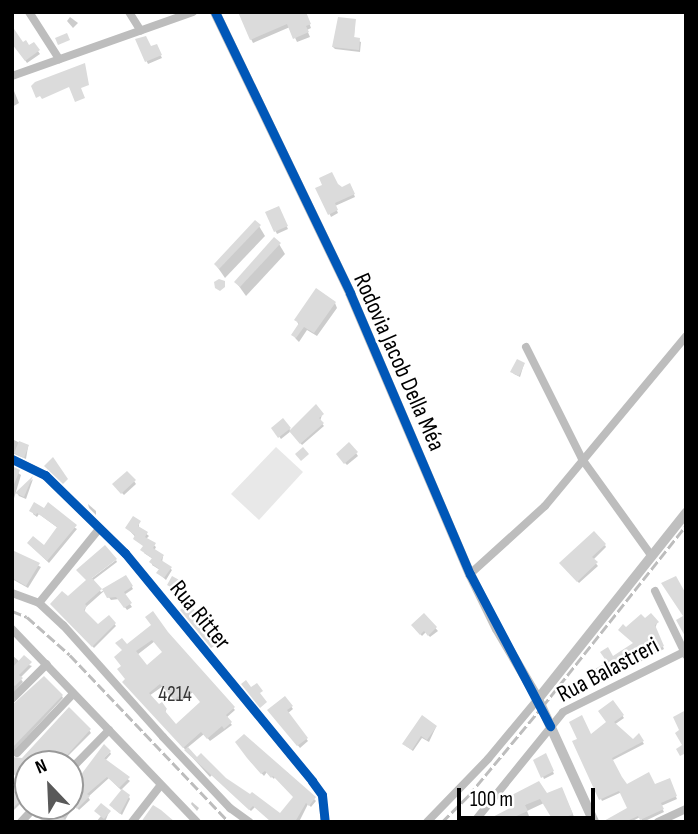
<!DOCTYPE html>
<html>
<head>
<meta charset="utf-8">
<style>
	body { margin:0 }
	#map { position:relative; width:698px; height:834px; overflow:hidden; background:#fff; font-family:"Sofia Sans Condensed",sans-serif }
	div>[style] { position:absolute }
	.green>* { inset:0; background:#e8e8e8 }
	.shadow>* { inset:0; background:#0003 }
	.building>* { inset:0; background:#dbdbdb }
	.street>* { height:8px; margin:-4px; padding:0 4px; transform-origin:4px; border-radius:4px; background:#bdbdbd }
	.secondary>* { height:10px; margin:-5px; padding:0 5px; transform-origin:5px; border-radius:5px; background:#bfbfbf }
	.rail>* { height:2.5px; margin-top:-1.25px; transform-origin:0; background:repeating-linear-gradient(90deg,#bdbdbd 0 10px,transparent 0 13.5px) }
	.cycleway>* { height:9px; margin:-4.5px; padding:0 4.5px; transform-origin:4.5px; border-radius:4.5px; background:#0057b8 }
	span { translate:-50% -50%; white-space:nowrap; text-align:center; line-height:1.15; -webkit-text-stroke:5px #fff; paint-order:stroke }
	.number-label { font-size:21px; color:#373737 }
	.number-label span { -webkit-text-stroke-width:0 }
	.street-label { font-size:24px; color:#000 }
	.frame { position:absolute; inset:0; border:14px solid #000; pointer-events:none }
	.north { position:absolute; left:14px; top:750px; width:70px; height:70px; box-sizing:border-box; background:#fff; border:2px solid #999; border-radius:50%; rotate:337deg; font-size:19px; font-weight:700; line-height:28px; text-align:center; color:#000 }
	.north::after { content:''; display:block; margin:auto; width:24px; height:32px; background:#595959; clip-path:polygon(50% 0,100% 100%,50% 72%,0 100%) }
	.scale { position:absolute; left:457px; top:788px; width:138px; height:32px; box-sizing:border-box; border:4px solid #000; border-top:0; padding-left:9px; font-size:21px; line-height:24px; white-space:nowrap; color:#000; -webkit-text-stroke:5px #fff; paint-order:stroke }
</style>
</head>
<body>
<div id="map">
	<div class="green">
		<i style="clip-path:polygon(276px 447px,303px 472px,259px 520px,231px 494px)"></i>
	</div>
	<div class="shadow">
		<i style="clip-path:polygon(305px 12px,311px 28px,307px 30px,310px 37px,297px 42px,290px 27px,253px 43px,251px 39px)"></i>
		<i style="clip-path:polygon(70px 17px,78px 23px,73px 28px,67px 21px)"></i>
		<i style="clip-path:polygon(355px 21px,354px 39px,361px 42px,360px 52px,335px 49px,333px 47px)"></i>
		<i style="clip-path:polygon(137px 40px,150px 48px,156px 46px,162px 58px,148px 64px)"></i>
		<i style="clip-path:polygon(13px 43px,29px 47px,33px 44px,40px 54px,27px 63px)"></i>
		<i style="clip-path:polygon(14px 91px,19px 103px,12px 107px,12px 92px)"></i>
		<i style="clip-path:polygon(350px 185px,355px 197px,335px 206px,338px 213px,331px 217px,318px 188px,341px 189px)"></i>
		<i style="clip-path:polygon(278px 208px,288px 229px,277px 234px,267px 213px)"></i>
		<i style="clip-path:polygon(259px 226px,265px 236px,225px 278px,216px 265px)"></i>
		<i style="clip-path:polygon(279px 244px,285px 254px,246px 296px,236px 282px)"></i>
		<i style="clip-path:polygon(335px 303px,337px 308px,317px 336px,307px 330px,299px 342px,296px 339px,293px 335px,299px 325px,296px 320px)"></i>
		<i style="clip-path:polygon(524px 364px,520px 377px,514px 374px,512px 372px)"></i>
		<i style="clip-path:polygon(322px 415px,320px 421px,324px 426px,302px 445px,293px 434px)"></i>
		<i style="clip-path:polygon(283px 421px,291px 431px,281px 439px,273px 428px)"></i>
		<i style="clip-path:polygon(12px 439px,28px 447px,26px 459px,12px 453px)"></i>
		<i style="clip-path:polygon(356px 453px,358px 456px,347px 465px,339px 457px)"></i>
		<i style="clip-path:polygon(12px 469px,21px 475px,12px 505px)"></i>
		<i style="clip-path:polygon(33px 479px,26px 499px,19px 496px,17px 493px)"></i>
		<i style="clip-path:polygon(134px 481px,136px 484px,124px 495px,116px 487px)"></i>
		<i style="clip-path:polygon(35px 504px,77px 529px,49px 563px,31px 546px,44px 548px,58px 528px,39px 514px,37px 517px,33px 514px)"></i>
		<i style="clip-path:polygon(88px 504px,96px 511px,96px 515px,89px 508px)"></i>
		<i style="clip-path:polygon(139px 523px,139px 528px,149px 536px,146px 539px,156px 547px,154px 551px,163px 557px,162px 562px,172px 570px,166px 580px,158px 573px,160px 570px,152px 565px,153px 559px,144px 553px,145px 547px,127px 528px)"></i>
		<i style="clip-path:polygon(605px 545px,606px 547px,593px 560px,598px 566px,579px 583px,563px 566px)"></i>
		<i style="clip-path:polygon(12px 553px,41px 567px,28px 588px,12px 579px)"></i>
		<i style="clip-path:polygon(116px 560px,117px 562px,92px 581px,101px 592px,126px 577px,133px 589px,124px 595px,132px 607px,127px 610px,119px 599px,111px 600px,104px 591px,86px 607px,84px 613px,98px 627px,109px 617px,116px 626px,94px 648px,54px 607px)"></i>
		<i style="clip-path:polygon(180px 582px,177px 592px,169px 585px)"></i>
		<i style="clip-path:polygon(424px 615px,438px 631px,430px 637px,426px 632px,422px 636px,415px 628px)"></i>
		<i style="clip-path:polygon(645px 621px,657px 623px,655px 629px,664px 649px,599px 684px,592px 672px,635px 644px,626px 630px)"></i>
		<i style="clip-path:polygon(evenodd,166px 633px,235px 710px,226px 718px,232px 725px,210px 741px,204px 734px,187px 748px,197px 760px,281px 816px,295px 797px,275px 777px,274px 779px,267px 772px,264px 776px,250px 761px,285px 775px,287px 772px,316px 801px,311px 807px,308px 804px,299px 822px,272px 822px,255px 807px,251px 811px,212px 775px,210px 777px,126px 684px,123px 666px,126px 646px,166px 633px,155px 641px,164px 653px,147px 667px,137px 655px,155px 641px,166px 633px,163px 686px,176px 701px,181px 697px,183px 700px,193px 692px,202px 702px,176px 727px,165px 714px,166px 710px,159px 707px,149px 696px,163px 686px)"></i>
		<i style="clip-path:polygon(12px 655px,20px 662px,32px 666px,20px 678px,23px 682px,12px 694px)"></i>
		<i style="clip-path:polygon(62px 696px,63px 698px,13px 752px,13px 760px,23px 759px,89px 730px,91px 733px,60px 764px,28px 764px,28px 796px,12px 812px,12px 797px,25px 784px,12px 772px,12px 706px)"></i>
		<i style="clip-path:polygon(285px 698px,293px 709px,287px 714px,308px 741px,300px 748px,271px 712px)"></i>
		<i style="clip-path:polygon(613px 702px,624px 718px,614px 725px,634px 741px,639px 736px,644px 744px,611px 761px,627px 786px,655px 786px,669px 781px,677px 799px,661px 806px,664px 812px,643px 822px,640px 817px,631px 822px,613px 822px,629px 809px,622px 792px,602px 801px,575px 742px,590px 736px,608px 723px)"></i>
		<i style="clip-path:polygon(436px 727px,429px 742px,422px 738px,413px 751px,406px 746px,404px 744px)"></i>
		<i style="clip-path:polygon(110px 752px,111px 754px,105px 761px,130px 781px,121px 790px,109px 778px,88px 797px,90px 800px,79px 810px,73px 803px,79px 794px,73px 788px)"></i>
		<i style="clip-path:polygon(546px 756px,554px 774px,544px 779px,536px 760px)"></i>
		<i style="clip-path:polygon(564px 794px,575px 819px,569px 822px,555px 822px,544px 803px,527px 811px,529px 816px,517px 822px,489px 821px,546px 795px)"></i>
		<i style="clip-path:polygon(129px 797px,130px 799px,122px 815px,113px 808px)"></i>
		<i style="clip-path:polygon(192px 802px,199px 808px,197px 811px,191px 804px)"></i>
		<i style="clip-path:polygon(52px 806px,68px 806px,71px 810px,64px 822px,39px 822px)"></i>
		<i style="clip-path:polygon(109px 812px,105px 822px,96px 822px,101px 816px)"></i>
	</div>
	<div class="building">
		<i style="clip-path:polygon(238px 12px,306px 12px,311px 24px,306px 26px,309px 32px,293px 39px,287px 24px,250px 40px)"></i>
		<i style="clip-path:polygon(338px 17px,356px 19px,354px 37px,360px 38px,359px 50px,332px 47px)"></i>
		<i style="clip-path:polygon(12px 26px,23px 42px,26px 40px,29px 45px,34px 42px,40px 50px,25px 61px,12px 44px)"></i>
		<i style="clip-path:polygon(67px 33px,70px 40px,58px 45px,55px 38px)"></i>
		<i style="clip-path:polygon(146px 36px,151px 46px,157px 44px,162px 55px,145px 62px,135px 39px)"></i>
		<i style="clip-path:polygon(85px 63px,89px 85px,81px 88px,85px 98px,75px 102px,69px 87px,42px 99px,40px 96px,36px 98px,31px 86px,35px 82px)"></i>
		<i style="clip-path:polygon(332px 172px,338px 184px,342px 187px,350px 183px,355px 194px,335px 203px,338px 210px,328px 215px,315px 188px,322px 185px,319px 178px)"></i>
		<i style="clip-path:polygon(279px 206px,288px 226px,274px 232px,265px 212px)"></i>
		<i style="clip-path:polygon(255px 220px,261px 225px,219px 269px,214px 264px)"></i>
		<i style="clip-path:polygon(274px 237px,281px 243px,240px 287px,234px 282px)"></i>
		<i style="clip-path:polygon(219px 279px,225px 281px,225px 287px,220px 291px,215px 288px,214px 282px)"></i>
		<i style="clip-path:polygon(316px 288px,336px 302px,314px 333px,304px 327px,296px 338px,291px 335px,299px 323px,294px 320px)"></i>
		<i style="clip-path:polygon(517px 359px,525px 363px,519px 376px,510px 372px)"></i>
		<i style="clip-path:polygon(316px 404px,324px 414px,319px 418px,324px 423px,300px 444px,289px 431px)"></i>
		<i style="clip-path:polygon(283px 418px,291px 428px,278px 438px,271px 428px)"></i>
		<i style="clip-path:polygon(19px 441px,29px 445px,24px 458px,14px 453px)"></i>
		<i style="clip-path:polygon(349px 442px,358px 452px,344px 464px,336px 454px)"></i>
		<i style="clip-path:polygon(303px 447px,309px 454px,301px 461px,295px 454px)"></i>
		<i style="clip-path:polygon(53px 457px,68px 479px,63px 484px,44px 466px)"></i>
		<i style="clip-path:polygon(12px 466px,20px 470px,12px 489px)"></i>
		<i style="clip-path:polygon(127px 471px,136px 480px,121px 494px,112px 484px)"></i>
		<i style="clip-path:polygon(33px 476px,24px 497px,15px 493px)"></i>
		<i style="clip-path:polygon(34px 502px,44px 508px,48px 502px,77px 525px,47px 561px,27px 543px,33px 536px,44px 545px,57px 527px,37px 513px,36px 515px,29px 511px)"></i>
		<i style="clip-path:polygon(133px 516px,141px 521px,138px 526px,148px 532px,145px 537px,156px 543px,153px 548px,164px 555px,161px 560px,172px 567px,164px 578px,156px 573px,159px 569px,149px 562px,152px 558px,140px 550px,143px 546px,133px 539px,135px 535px,125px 528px)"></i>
		<i style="clip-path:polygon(594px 531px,606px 544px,592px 557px,598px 562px,577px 582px,559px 563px)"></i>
		<i style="clip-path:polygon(105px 545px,117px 559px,92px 578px,102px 589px,85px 604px,87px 606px,84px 610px,98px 624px,109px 615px,116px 623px,92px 647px,50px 604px,62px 591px,68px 596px,86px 580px,76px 570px)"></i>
		<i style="clip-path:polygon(12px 550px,40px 563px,26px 586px,12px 578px)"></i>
		<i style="clip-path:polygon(126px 575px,133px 586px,124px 592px,132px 603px,124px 608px,116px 597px,107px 598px,102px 589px)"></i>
		<i style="clip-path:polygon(172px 576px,181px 581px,176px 590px,167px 585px)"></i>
		<i style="clip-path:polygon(676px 576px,686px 594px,686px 638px,676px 620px,683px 616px,661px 583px)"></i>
		<i style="clip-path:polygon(189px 603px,197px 613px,195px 615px,219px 643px,211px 648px,180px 610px)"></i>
		<i style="clip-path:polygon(evenodd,153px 611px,168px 632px,235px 707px,226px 715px,232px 722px,224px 729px,222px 726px,207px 739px,201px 732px,183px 748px,122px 682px,125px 679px,117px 669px,121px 666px,114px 657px,122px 650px,115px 643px,122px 638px,127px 644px,151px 625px,145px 617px,153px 611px,152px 640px,162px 652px,147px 665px,136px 651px,152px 640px,153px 611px,160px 684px,174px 700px,178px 696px,181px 699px,191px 691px,200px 702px,176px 724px,165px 711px,167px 709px,162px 702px,159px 704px,149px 693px,160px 684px)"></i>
		<i style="clip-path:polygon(424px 613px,437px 627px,428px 636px,424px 631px,420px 635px,411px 625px)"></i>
		<i style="clip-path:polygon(651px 613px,659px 622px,655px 625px,664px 646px,596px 682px,590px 672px,607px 662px,600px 652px,608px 647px,613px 656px,633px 643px,618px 630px,623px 624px,626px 627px,641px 614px,645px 618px)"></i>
		<i style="clip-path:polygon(24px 655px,32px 662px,19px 675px,23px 678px,15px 686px,12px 684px,12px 668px)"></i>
		<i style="clip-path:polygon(44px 676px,63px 695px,12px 748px,12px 705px)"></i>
		<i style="clip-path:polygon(246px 680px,251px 687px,257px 683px,263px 691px,260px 693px,267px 702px,260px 708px,241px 684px)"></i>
		<i style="clip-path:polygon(285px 696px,293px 706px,287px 710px,308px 738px,297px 746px,267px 710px)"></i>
		<i style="clip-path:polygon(613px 700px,624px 715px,614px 722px,633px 739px,639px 733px,644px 741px,612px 758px,622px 777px,627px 784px,649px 772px,655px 784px,670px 778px,677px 796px,661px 803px,664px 809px,640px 820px,638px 816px,625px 822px,602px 822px,627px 808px,619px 791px,599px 800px,572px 741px,577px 739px,569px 722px,582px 715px,591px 734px,606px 722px,598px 711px)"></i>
		<i style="clip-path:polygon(69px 707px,91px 729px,59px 764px,28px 764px,28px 793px,12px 809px,12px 794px,23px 783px,12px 772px,12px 757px,22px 758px)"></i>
		<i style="clip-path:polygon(686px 710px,686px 753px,680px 756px,676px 749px,682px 745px,675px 733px,679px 730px,673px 717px)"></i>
		<i style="clip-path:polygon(422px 715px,437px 726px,427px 740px,421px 736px,412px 750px,402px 744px)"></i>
		<i style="clip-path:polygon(244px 734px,316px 797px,309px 806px,306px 803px,295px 822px,270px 821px,253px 806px,249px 810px,184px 750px,188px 747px,197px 757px,201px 753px,226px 778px,250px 794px,252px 792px,280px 813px,293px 797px,273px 776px,271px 778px,265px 771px,261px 774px,247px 758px,235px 742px)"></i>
		<i style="clip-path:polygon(104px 744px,111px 751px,104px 758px,130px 777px,119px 788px,107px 777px,87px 794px,90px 796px,77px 809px,70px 801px,77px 793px,71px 788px)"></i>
		<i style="clip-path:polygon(546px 753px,554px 771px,541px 778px,533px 760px)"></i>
		<i style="clip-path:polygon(539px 781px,547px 793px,562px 787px,573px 814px,554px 822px,540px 799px,525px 805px,528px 811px,514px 817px,516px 822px,483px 822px,512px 807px,508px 797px)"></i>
		<i style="clip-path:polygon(122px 789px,130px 795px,120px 814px,109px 805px)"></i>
		<i style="clip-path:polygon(101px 803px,111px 811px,104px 819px,94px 811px)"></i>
		<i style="clip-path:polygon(153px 805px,161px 810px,175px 822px,141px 822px)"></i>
		<i style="clip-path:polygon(45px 806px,70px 806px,61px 816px,68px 822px,43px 822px,37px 816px)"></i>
	</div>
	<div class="street">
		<i style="left:29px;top:12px;width:56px;rotate:57.4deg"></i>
		<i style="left:129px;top:12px;width:22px;rotate:58deg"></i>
		<i style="left:12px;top:76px;width:192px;rotate:-19.5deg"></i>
		<i style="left:526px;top:347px;width:125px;rotate:63.4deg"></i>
		<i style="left:582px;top:459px;width:118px;rotate:54.3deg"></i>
		<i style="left:12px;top:459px;width:37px;rotate:26deg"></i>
		<i style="left:45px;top:475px;width:112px;rotate:44.3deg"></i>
		<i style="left:125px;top:553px;width:295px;rotate:50.6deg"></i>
		<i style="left:312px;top:781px;width:17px;rotate:54deg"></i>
		<i style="left:322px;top:795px;width:27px;rotate:84deg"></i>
		<i style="left:470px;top:574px;width:101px;rotate:-42.2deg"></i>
		<i style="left:545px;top:506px;width:221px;rotate:-50.3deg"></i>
		<i style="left:655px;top:591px;width:71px;rotate:64.2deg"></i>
		<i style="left:12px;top:593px;width:29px;rotate:20deg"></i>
		<i style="left:39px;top:603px;width:33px;rotate:43deg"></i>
		<i style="left:63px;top:625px;width:150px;rotate:48.2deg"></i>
		<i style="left:163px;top:737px;width:98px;rotate:46.7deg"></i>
		<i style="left:230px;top:808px;width:24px;rotate:36deg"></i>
		<i style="left:39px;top:603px;width:95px;rotate:-51deg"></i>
		<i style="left:12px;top:629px;width:267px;rotate:46.2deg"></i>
		<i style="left:12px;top:699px;width:49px;rotate:-45deg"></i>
		<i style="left:17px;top:753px;width:81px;rotate:-46.5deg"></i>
		<i style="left:70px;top:770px;width:56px;rotate:-45.7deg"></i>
		<i style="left:21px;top:822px;width:22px;rotate:-47deg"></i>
		<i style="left:132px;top:822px;width:46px;rotate:-52.1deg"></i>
		<i style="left:427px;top:822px;width:88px;rotate:-45.9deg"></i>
		<i style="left:488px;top:759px;width:78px;rotate:-50.2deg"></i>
		<i style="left:474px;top:822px;width:141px;rotate:-51deg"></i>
		<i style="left:563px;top:712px;width:137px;rotate:-26.4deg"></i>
		<i style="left:658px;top:822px;width:31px;rotate:-25deg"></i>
	</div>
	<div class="secondary">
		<i style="left:215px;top:12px;width:312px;rotate:64.3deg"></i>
		<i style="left:350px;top:293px;width:306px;rotate:66.9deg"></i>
		<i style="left:470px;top:574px;width:61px;rotate:63.9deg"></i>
		<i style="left:497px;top:629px;width:81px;rotate:59.6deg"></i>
		<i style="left:538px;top:699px;width:135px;rotate:65.5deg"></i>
		<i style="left:538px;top:699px;width:238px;rotate:-51.5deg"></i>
	</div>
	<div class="rail">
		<i style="left:12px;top:611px;width:16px;rotate:22deg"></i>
		<i style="left:27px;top:617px;width:57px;rotate:41.5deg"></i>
		<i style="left:70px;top:655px;width:231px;rotate:46.4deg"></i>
		<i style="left:442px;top:822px;width:37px;rotate:-45deg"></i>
		<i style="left:468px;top:796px;width:116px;rotate:-50.3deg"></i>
		<i style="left:542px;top:707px;width:232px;rotate:-51.6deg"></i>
	</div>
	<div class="cycleway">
		<i style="left:215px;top:12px;width:312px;rotate:64.3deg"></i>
		<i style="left:350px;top:293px;width:306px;rotate:66.9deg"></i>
		<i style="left:470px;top:574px;width:172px;rotate:62.2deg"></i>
		<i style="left:12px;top:459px;width:37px;rotate:26deg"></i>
		<i style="left:45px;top:475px;width:112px;rotate:44.3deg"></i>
		<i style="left:125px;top:553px;width:295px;rotate:50.6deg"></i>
		<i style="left:312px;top:781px;width:17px;rotate:54deg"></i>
		<i style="left:322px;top:795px;width:27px;rotate:84deg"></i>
	</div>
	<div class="number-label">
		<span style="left:175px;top:695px">4214</span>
	</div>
	<div class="street-label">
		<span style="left:399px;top:362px;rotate:66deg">Rodovia Jacob Della Méa</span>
		<span style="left:200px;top:615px;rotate:51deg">Rua Ritter</span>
		<span style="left:608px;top:670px;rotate:-28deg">Rua Balastreri</span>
	</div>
	<div class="frame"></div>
	<div class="north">N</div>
	<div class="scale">100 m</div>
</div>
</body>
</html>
